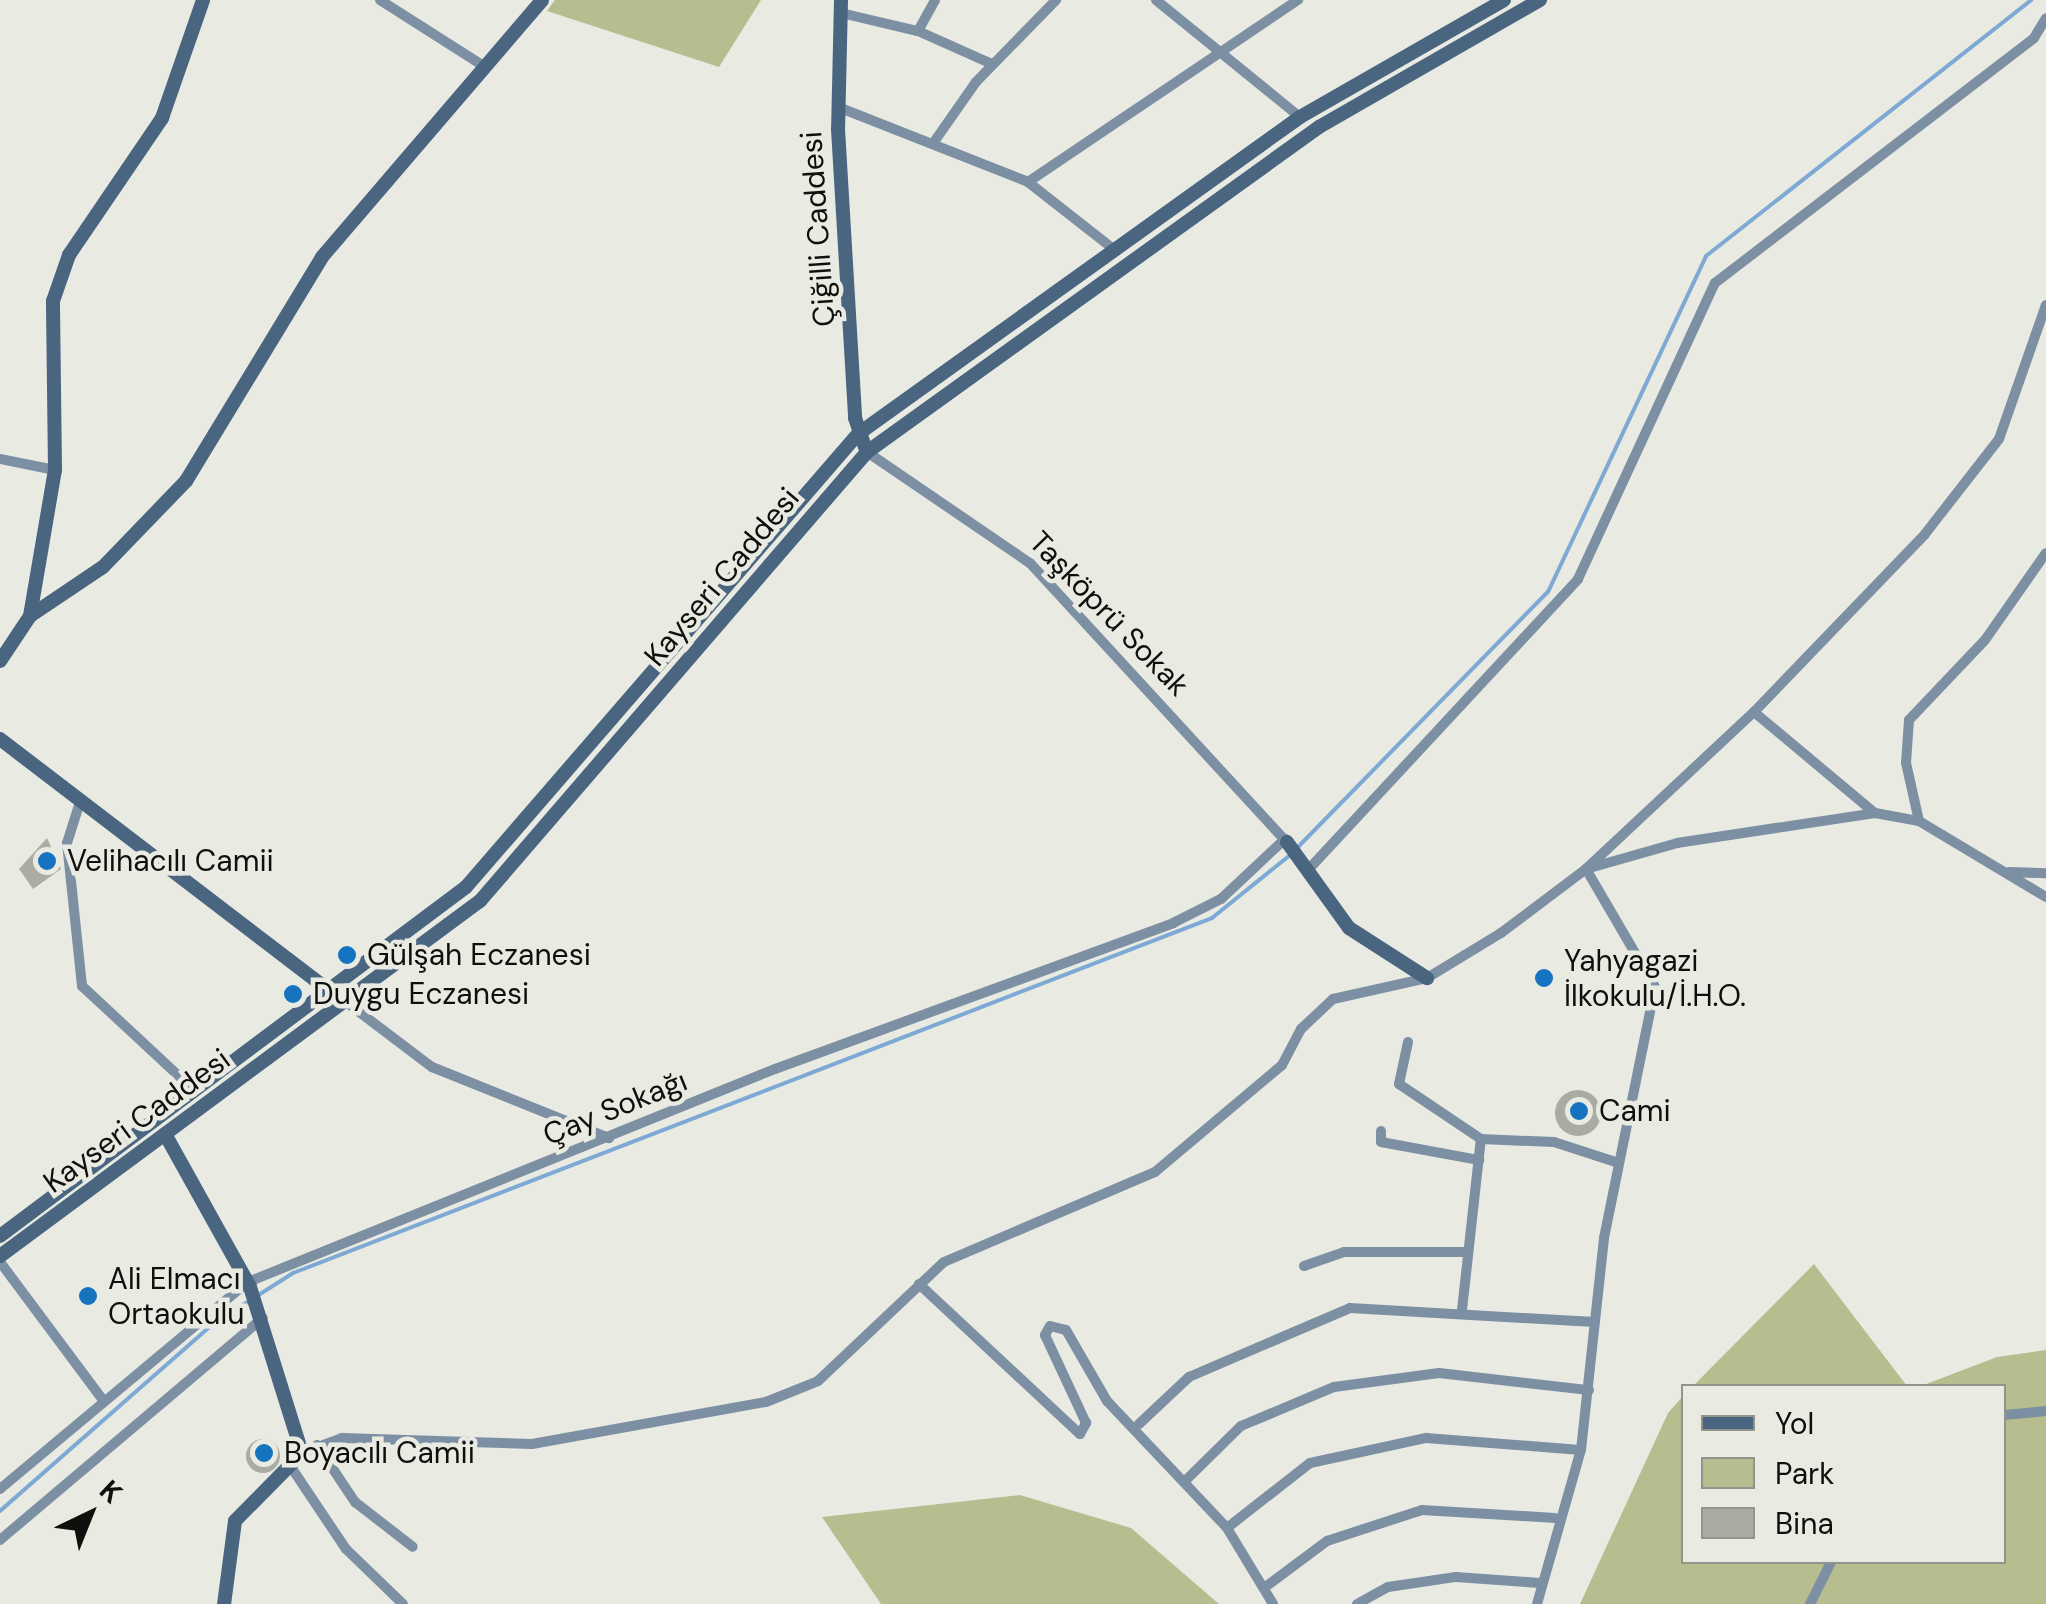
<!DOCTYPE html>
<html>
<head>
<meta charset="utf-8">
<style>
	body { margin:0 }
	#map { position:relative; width:2046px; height:1604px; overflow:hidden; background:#e9ebe2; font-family:"DM Sans",sans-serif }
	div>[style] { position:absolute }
	.green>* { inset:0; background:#b6be8f }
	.stream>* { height:4px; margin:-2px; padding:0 2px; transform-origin:2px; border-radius:2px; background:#7ea9d4 }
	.building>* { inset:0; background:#aaaca4 }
	.round { border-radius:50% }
	.street>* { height:10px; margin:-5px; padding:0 5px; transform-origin:5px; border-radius:5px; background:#7d90a3 }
	.secondary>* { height:14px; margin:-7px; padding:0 7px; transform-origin:7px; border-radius:7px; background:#4a6580 }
	.dots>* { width:28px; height:28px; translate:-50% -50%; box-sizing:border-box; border:5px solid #e9ebe2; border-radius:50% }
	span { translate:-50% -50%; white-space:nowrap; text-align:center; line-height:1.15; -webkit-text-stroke:9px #e9ebe2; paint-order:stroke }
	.street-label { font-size:30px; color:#0f100d }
	.poi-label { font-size:30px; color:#0f100d }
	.left { translate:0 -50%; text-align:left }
	.legend { position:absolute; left:1681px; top:1384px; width:325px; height:180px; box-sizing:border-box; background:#e9ebe2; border:2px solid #92938d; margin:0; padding:12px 18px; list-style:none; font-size:30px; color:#0f100d }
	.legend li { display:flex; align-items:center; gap:20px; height:50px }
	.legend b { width:50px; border:2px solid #92938d }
	.north { position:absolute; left:40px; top:1464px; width:100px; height:100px; -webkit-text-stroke:8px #e9ebe2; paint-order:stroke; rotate:43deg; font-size:28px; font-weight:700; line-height:40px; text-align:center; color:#0f100d }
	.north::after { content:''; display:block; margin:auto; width:35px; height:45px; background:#0f100d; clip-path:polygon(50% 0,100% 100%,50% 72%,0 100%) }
</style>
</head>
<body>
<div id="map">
	<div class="green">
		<i style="clip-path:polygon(555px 0,761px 0,719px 67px,547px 11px)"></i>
		<i style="clip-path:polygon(1814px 1264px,1907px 1386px,1693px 1386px)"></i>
		<i style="clip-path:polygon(2046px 1350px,2046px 1604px,1580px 1604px,1668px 1413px,1683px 1396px,1684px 1562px,2004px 1562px,2004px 1386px,1921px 1386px,1997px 1357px)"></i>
		<i style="clip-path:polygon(1020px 1495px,1131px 1528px,1219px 1604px,881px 1604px,822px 1517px)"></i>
	</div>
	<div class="stream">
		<i style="left:1297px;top:848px;width:359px;rotate:-45.6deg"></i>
		<i style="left:1548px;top:592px;width:371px;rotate:-64.8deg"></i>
		<i style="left:1706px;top:256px;width:414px;rotate:-38.2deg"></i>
		<i style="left:0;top:1511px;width:283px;rotate:-41.3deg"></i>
		<i style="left:213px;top:1324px;width:95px;rotate:-32.5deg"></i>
		<i style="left:293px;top:1273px;width:985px;rotate:-21.12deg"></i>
		<i style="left:1212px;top:918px;width:100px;rotate:-38.9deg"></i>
	</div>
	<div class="building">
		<i style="clip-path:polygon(47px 838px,61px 869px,33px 889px,19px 869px)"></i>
		<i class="round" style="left:1555px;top:1090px;width:46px;height:46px"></i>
		<i class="round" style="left:246px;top:1439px;width:34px;height:34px"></i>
	</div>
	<div class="street">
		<i style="left:380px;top:0;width:121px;rotate:32.5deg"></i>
		<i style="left:1156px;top:0;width:186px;rotate:39.1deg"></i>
		<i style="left:841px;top:13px;width:79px;rotate:13.2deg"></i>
		<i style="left:918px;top:31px;width:81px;rotate:24deg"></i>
		<i style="left:918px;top:31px;width:35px;rotate:-61deg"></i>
		<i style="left:838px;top:107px;width:204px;rotate:21.5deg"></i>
		<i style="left:1028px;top:182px;width:112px;rotate:38.1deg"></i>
		<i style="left:934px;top:142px;width:73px;rotate:-55deg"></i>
		<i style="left:976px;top:82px;width:115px;rotate:-45.7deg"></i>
		<i style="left:1028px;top:182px;width:326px;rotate:-34deg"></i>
		<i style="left:867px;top:452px;width:197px;rotate:34.3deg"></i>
		<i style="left:1030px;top:563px;width:379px;rotate:47.4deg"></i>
		<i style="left:0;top:459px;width:56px;rotate:11.3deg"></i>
		<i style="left:1754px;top:712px;width:158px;rotate:39.9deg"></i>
		<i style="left:80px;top:802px;width:43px;rotate:107.6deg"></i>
		<i style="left:67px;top:843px;width:144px;rotate:84deg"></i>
		<i style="left:82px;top:986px;width:154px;rotate:42.9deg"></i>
		<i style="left:1919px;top:821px;width:59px;rotate:-102.6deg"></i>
		<i style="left:1906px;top:763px;width:43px;rotate:-86deg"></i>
		<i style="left:1909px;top:720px;width:110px;rotate:-46.5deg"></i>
		<i style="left:1985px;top:640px;width:106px;rotate:-55deg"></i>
		<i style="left:1308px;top:870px;width:397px;rotate:-47.1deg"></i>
		<i style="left:1578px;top:579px;width:326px;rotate:-65.2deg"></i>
		<i style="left:1715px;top:283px;width:402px;rotate:-37.5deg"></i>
		<i style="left:2034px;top:38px;width:23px;rotate:-59deg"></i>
		<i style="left:2009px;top:872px;width:37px;rotate:2deg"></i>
		<i style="left:346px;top:1002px;width:108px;rotate:37.1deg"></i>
		<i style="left:432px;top:1067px;width:191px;rotate:21.9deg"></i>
		<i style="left:1408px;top:1042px;width:43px;rotate:102.1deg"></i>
		<i style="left:1399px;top:1084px;width:99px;rotate:33.9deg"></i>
		<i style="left:1381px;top:1131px;width:11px;rotate:90deg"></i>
		<i style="left:1381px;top:1142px;width:100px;rotate:10.4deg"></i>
		<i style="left:0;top:1262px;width:171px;rotate:53.3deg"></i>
		<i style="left:1304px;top:1266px;width:42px;rotate:-19.3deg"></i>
		<i style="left:1344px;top:1252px;width:124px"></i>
		<i style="left:919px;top:1284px;width:220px;rotate:43deg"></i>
		<i style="left:1080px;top:1434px;width:13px;rotate:-61deg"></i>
		<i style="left:1086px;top:1423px;width:97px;rotate:-115deg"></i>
		<i style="left:1045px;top:1335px;width:10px;rotate:-61deg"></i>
		<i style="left:1050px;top:1326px;width:16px;rotate:14deg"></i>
		<i style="left:1066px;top:1330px;width:82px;rotate:60deg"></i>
		<i style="left:1107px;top:1401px;width:175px;rotate:46.6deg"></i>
		<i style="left:1227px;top:1528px;width:89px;rotate:58.8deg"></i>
		<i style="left:1462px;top:1310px;width:172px;rotate:-83.7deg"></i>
		<i style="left:1481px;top:1139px;width:73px;rotate:2.4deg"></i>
		<i style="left:1554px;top:1142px;width:68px;rotate:17.9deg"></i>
		<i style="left:2004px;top:1415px;width:42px;rotate:-5.4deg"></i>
		<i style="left:1139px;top:1424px;width:69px;rotate:-43.2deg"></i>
		<i style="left:1189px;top:1377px;width:175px;rotate:-23.2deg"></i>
		<i style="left:1350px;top:1308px;width:245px;rotate:3.3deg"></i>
		<i style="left:317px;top:1445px;width:69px;rotate:56.3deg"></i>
		<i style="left:355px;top:1502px;width:73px;rotate:37.8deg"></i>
		<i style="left:302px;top:1453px;width:43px;rotate:-20.6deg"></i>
		<i style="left:342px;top:1438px;width:190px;rotate:1.8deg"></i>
		<i style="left:532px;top:1444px;width:238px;rotate:-10.2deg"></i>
		<i style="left:766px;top:1402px;width:56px;rotate:-22deg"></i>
		<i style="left:818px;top:1381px;width:173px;rotate:-43.4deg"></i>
		<i style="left:944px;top:1262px;width:229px;rotate:-23.1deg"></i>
		<i style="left:1155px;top:1172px;width:166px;rotate:-40.1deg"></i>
		<i style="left:1282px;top:1065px;width:41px;rotate:-62.2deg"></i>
		<i style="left:1301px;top:1029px;width:44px;rotate:-43.2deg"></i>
		<i style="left:1333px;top:999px;width:96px;rotate:-12.6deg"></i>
		<i style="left:1427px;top:978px;width:87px;rotate:-31.3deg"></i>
		<i style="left:1501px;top:933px;width:106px;rotate:-37deg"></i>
		<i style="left:1586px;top:869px;width:230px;rotate:-43.1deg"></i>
		<i style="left:1754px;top:712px;width:247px;rotate:-46.1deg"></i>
		<i style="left:1925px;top:534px;width:120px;rotate:-52.1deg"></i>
		<i style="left:1999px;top:439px;width:142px;rotate:-70.7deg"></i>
		<i style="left:289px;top:1464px;width:102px;rotate:56.2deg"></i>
		<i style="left:346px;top:1549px;width:79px;rotate:44deg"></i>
		<i style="left:1186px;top:1480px;width:77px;rotate:-44.5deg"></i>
		<i style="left:1241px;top:1426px;width:101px;rotate:-22.8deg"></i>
		<i style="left:1334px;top:1387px;width:106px;rotate:-7.6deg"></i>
		<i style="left:1439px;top:1373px;width:151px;rotate:6.5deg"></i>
		<i style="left:0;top:1489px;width:323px;rotate:-39.9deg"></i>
		<i style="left:248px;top:1282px;width:568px;rotate:-22.01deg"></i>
		<i style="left:775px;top:1069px;width:424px;rotate:-20.1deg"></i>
		<i style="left:1173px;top:923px;width:54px;rotate:-26.6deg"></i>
		<i style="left:1221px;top:899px;width:88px;rotate:-43.2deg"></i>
		<i style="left:1227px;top:1528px;width:105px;rotate:-38.1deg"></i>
		<i style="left:1310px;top:1463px;width:119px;rotate:-12.2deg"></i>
		<i style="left:1426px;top:1438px;width:155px;rotate:4.4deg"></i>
		<i style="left:0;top:1540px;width:344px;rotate:-40.2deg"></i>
		<i style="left:1264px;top:1588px;width:79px;rotate:-36.7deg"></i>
		<i style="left:1327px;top:1541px;width:100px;rotate:-18.1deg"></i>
		<i style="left:1422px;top:1510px;width:133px;rotate:3.4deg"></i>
		<i style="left:1357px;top:1604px;width:35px;rotate:-29deg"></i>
		<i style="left:1388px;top:1587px;width:69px;rotate:-8.4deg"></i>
		<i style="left:1456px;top:1577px;width:84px;rotate:4.1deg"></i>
		<i style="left:1537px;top:1604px;width:160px;rotate:-74.1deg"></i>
		<i style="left:1581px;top:1450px;width:213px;rotate:-83.8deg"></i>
		<i style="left:1604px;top:1238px;width:256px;rotate:-78.5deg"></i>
		<i style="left:1655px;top:987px;width:137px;rotate:-120.3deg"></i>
		<i style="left:1586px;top:869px;width:95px;rotate:-15.9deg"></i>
		<i style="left:1677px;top:843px;width:200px;rotate:-8.6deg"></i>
		<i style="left:1875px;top:813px;width:45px;rotate:10.3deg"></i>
		<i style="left:1919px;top:821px;width:148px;rotate:30.9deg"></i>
		<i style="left:1810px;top:1604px;width:47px;rotate:-63.4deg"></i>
	</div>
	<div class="secondary">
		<i style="left:841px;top:0;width:129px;rotate:91.3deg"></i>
		<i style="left:838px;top:129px;width:289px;rotate:86.6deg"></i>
		<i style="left:855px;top:418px;width:36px;rotate:71deg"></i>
		<i style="left:30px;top:616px;width:148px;rotate:-80.3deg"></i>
		<i style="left:55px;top:470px;width:169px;rotate:-90.7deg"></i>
		<i style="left:53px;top:301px;width:49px;rotate:-70.8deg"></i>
		<i style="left:69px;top:255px;width:166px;rotate:-55.8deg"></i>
		<i style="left:162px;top:118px;width:125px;rotate:-70.8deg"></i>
		<i style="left:0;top:661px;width:54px;rotate:-56.3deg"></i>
		<i style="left:30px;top:616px;width:88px;rotate:-33.9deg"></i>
		<i style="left:103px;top:567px;width:120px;rotate:-46deg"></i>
		<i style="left:186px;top:481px;width:262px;rotate:-58.7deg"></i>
		<i style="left:322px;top:257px;width:338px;rotate:-49.4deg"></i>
		<i style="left:0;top:739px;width:418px;rotate:37.4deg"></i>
		<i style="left:1287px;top:842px;width:106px;rotate:54.2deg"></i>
		<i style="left:1349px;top:928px;width:93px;rotate:32.7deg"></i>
		<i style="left:165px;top:1134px;width:175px;rotate:60.9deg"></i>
		<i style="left:250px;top:1287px;width:174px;rotate:72.6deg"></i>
		<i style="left:302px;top:1453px;width:95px;rotate:134.6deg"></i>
		<i style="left:235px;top:1521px;width:84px;rotate:97.5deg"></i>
		<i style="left:0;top:1236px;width:582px;rotate:-36.83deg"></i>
		<i style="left:466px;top:887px;width:599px;rotate:-49.13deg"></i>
		<i style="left:858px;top:434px;width:544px;rotate:-35.65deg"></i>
		<i style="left:1300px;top:117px;width:235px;rotate:-29.8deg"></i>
		<i style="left:0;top:1256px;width:597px;rotate:-36.49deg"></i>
		<i style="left:480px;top:901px;width:593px;rotate:-49.24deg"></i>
		<i style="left:867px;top:452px;width:557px;rotate:-35.72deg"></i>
		<i style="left:1319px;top:127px;width:255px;rotate:-29.9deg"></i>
	</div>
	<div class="dots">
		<i style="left:47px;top:861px;background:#1673bf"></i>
		<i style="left:347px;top:955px;background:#1673bf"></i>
		<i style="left:1544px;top:978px;background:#1673bf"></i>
		<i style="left:293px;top:994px;background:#1673bf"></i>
		<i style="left:1579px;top:1111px;background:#1673bf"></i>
		<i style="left:88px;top:1296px;background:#1673bf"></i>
		<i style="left:264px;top:1453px;background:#1673bf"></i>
	</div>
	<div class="street-label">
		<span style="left:818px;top:229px;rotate:-94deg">Çiğilli Caddesi</span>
		<span style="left:722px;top:577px;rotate:-50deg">Kayseri Caddesi</span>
		<span style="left:1109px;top:614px;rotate:46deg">Taşköprü Sokak</span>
		<span style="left:615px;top:1108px;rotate:-22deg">Çay Sokağı</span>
		<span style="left:137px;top:1121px;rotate:-36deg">Kayseri Caddesi</span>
	</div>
	<div class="poi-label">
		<span class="left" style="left:67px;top:861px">Velihacılı Camii</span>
		<span class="left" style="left:367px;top:955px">Gülşah Eczanesi</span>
		<span class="left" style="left:1564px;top:978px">Yahyagazi<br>İlkokulu/İ.H.O.</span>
		<span class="left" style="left:313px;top:994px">Duygu Eczanesi</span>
		<span class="left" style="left:1599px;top:1111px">Cami</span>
		<span class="left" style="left:108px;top:1296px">Ali Elmacı<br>Ortaokulu</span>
		<span class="left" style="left:284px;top:1453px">Boyacılı Camii</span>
	</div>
	<ul class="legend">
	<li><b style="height:12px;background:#4a6580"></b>Yol</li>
	<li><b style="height:28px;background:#b6be8f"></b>Park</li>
	<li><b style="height:28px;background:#aaaca4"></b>Bina</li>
	</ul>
	<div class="north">K</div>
</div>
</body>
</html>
